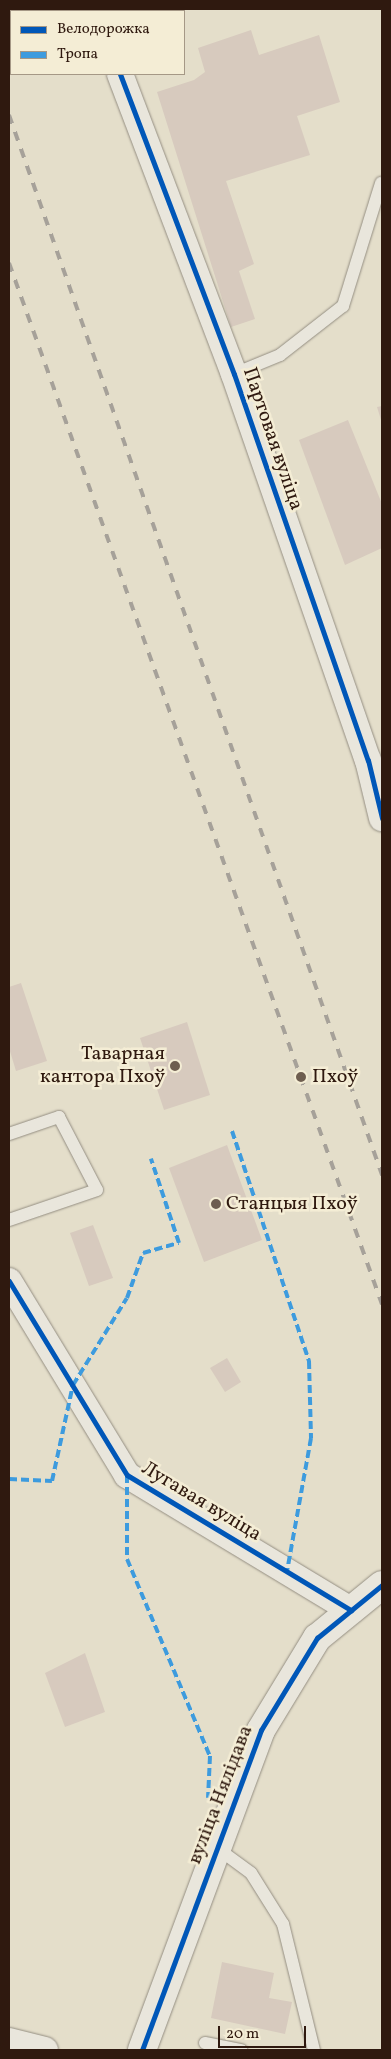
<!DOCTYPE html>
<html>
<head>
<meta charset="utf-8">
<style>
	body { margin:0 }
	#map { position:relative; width:391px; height:2059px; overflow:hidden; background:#e4deca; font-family:Vollkorn,serif }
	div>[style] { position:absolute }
	.building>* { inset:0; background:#d7cabe }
	.roads { filter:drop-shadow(0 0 1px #948e82) drop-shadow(0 0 1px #948e82) }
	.lane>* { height:12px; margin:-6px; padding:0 6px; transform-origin:6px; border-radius:6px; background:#e9e6dc }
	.street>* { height:26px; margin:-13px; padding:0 13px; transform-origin:13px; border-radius:13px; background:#e9e6dc }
	.secondary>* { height:28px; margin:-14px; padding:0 14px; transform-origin:14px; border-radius:14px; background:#e9e6dc }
	.rail>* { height:4px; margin-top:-2px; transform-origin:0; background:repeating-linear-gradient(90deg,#a6a199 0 9px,transparent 0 18px) }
	.quiet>* { height:4px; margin-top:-2px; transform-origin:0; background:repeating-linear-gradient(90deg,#3d9bde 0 8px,transparent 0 12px) }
	.cycleway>* { height:5px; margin:-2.5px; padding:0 2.5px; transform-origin:2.5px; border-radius:2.5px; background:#0057b8 }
	.dots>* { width:14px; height:14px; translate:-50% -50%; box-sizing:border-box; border:2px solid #f4edd5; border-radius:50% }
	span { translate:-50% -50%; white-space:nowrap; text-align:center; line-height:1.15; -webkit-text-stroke:5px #f4edd5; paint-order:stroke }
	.street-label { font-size:20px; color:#2f190f }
	.poi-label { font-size:20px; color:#2f190f }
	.right { translate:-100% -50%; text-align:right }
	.left { translate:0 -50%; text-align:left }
	.frame { position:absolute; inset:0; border:10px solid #2f190f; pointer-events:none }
	.legend { position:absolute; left:10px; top:10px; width:175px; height:65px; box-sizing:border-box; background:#f4edd5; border:1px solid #a59886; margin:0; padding:6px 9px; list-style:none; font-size:15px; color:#2f190f }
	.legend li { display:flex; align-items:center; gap:10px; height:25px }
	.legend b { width:25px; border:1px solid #a59886 }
	.scale { position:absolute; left:218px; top:2026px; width:88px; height:22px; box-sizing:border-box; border:2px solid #2f190f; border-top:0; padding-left:6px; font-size:15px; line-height:18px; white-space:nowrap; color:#2f190f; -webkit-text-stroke:4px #f4edd5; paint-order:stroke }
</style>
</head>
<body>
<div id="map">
	<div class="building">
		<i style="clip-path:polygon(251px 30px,259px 55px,319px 35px,340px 102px,297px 116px,310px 155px,226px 181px,254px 264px,239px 271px,255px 319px,231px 327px,157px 92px,194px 80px,205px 72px,198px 48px)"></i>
		<i style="clip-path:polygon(382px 406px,382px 423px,377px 407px)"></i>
		<i style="clip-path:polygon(348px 420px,382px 504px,382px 548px,345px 565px,299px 440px)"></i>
		<i style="clip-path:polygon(21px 983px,47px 1061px,16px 1071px,9px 1048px,9px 987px)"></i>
		<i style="clip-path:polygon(187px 1022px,210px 1095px,164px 1110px,140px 1038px)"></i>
		<i style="clip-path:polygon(227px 1145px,262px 1240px,204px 1262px,169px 1168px)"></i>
		<i style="clip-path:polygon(93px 1225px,113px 1278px,89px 1286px,70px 1233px)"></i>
		<i style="clip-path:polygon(227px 1358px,241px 1382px,225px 1392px,210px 1368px)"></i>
		<i style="clip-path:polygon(85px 1653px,105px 1712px,65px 1727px,45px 1673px)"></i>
		<i style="clip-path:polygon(222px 1962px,274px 1973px,269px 1998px,292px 2002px,285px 2034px,211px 2018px)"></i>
	</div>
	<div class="roads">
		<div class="lane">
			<i style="left:234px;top:374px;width:50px;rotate:-22.4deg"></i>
			<i style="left:280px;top:355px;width:80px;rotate:-37.9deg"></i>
			<i style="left:343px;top:306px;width:129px;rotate:-72.8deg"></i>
			<i style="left:9px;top:1134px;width:53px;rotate:-18.8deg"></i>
			<i style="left:59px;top:1117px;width:82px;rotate:62.5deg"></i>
			<i style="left:97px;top:1190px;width:93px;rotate:161.2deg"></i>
			<i style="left:217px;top:1848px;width:42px;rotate:36.3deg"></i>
			<i style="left:251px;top:1873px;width:60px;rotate:57.9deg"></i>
			<i style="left:283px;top:1924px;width:130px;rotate:76.2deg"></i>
			<i style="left:205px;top:2043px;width:37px;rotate:11deg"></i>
		</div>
		<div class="street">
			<i style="left:95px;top:9px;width:2px;rotate:63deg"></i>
			<i style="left:120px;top:74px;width:321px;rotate:69.2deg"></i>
			<i style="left:234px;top:374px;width:409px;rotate:70.9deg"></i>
			<i style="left:368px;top:760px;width:60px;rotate:76.4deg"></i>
			<i style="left:9px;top:1281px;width:227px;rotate:58.7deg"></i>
			<i style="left:127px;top:1475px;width:262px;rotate:31.1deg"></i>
			<i style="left:9px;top:2041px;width:37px;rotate:14deg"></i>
		</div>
		<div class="secondary">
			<i style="left:142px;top:2050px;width:341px;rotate:-69.6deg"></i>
			<i style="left:261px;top:1730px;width:108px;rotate:-58.7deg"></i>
			<i style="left:317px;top:1638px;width:84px;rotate:-39.2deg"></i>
		</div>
	</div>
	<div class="rail">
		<i style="left:9px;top:115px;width:1124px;rotate:70.61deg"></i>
		<i style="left:9px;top:263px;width:1106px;rotate:70.29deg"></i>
	</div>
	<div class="quiet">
		<i style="left:232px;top:1131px;width:243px;rotate:71.5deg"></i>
		<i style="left:309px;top:1361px;width:77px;rotate:88.5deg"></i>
		<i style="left:311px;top:1438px;width:136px;rotate:100.2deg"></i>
		<i style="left:127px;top:1475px;width:84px;rotate:90deg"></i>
		<i style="left:127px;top:1559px;width:214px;rotate:67.2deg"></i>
		<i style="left:210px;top:1756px;width:42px;rotate:92.7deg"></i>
		<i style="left:9px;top:1479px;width:43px;rotate:2.7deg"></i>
		<i style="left:52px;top:1481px;width:98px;rotate:-77.7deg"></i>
		<i style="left:73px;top:1385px;width:102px;rotate:-58.2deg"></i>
		<i style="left:127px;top:1298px;width:48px;rotate:-70.4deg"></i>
		<i style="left:143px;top:1253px;width:37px;rotate:-16deg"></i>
		<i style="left:179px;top:1243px;width:89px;rotate:-108.4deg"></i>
	</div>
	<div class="cycleway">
		<i style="left:120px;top:74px;width:321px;rotate:69.2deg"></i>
		<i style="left:234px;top:374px;width:409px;rotate:70.9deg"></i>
		<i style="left:368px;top:760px;width:60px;rotate:76.4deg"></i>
		<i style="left:9px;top:1281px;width:227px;rotate:58.7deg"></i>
		<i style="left:127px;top:1475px;width:262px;rotate:31.1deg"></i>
		<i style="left:142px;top:2050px;width:341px;rotate:-69.6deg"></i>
		<i style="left:261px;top:1730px;width:108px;rotate:-58.7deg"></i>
		<i style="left:317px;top:1638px;width:84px;rotate:-39.2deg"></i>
	</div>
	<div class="dots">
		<i style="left:175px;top:1066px;background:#6e5e50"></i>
		<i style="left:301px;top:1077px;background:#6e5e50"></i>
		<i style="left:216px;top:1204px;background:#6e5e50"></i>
	</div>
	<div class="street-label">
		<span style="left:272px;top:439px;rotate:71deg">Партовая вуліца</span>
		<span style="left:201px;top:1502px;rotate:31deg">Лугавая вуліца</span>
		<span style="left:221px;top:1795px;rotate:-69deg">вуліца Нялідава</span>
	</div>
	<div class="poi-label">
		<span class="right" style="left:165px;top:1066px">Таварная<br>кантора Пхоў</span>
		<span class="left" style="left:312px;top:1077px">Пхоў</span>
		<span class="left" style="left:226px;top:1204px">Станцыя Пхоў</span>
	</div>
	<div class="frame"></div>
	<ul class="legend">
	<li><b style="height:6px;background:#0057b8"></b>Велодорожка</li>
	<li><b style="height:6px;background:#3d9bde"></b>Тропа</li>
	</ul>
	<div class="scale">20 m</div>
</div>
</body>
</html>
